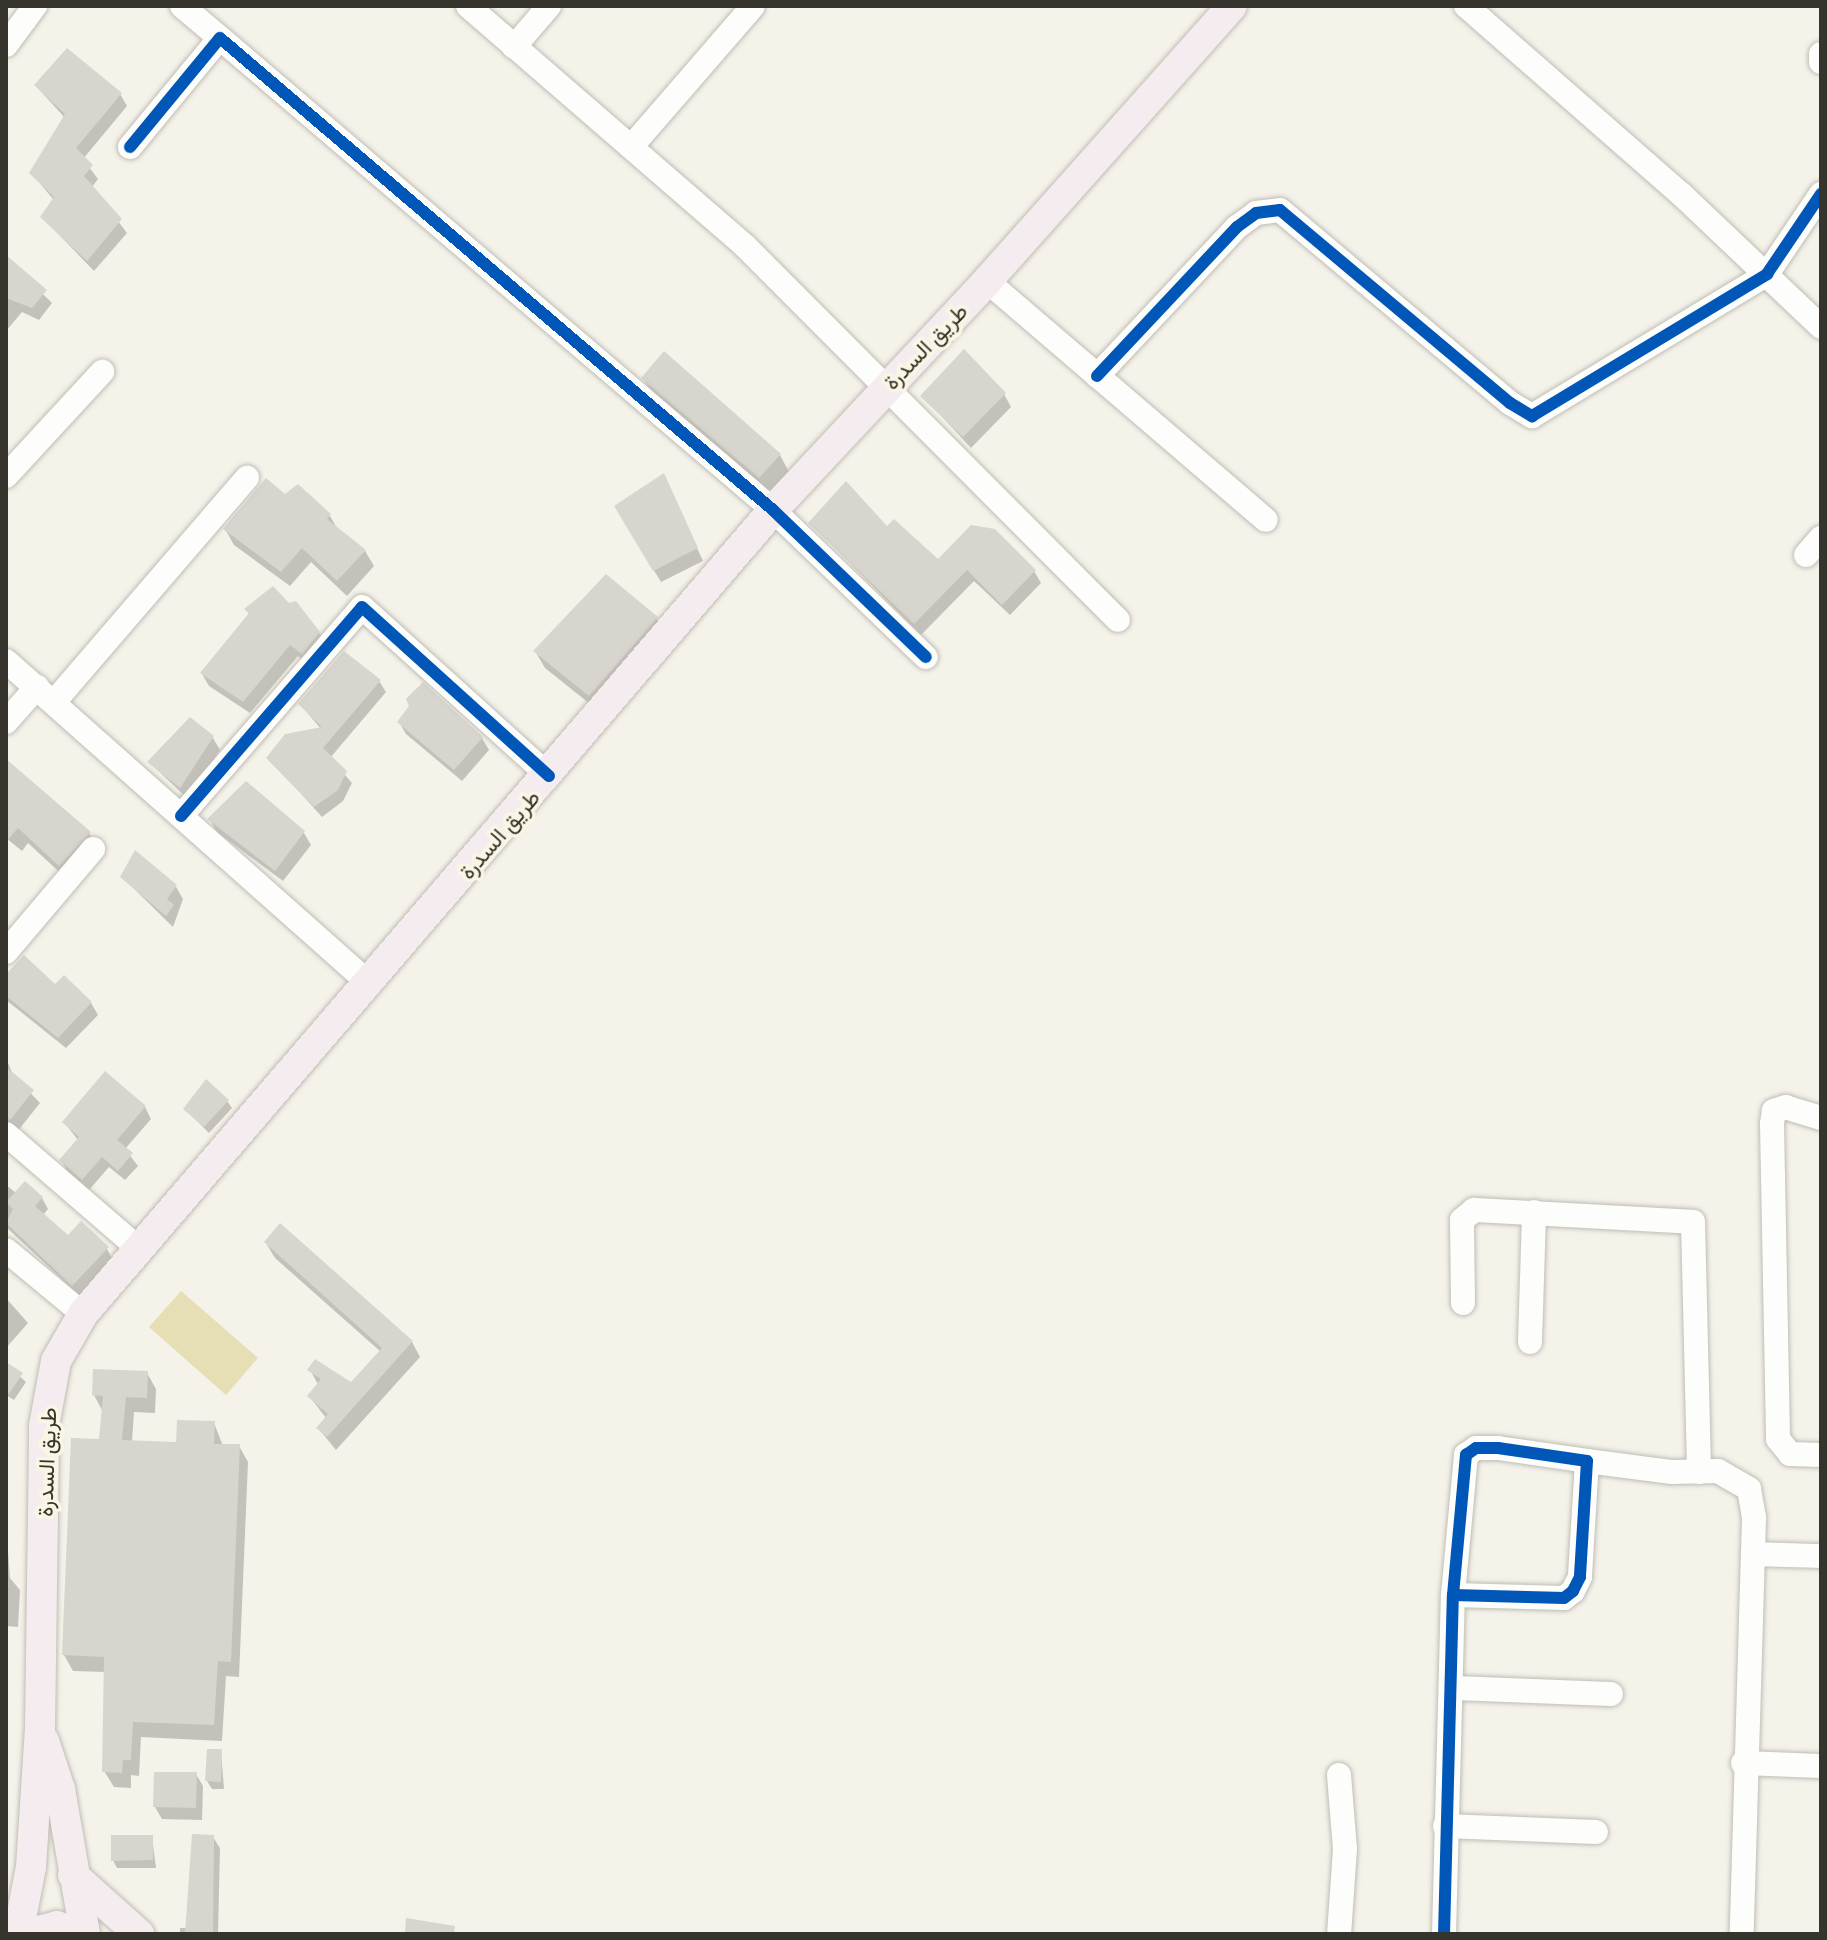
<!DOCTYPE html>
<html>
<head>
<meta charset="utf-8">
<style>
	body { margin:0 }
	#map { position:relative; width:1827px; height:1940px; overflow:hidden; background:#f4f2e9; font-family:"Exo 2",Vazirmatn,sans-serif }
	div>[style] { position:absolute }
	.green>* { inset:0; background:#e6deb5 }
	.shadow>* { inset:0; background:#0003 }
	.building>* { inset:0; background:#d7d5ce }
	.roads { filter:drop-shadow(0 0 2px #bfbdb5) drop-shadow(0 0 2px #bfbdb5) }
	.minor>* { height:24px; margin:-12px; padding:0 12px; transform-origin:12px; border-radius:12px; background:#fdfdfc }
	.major>* { height:30px; margin:-15px; padding:0 15px; transform-origin:15px; border-radius:15px; background:#f5ecef }
	.cycleway>* { height:12px; margin:-6px; padding:0 6px; transform-origin:6px; border-radius:6px; background:#0057b8 }
	span { translate:-50% -50%; white-space:nowrap; text-align:center; line-height:1.15; -webkit-text-stroke:7px #f9f6e4; paint-order:stroke }
	.street-label { font-size:22px; color:#36342d }
	.frame { position:absolute; inset:0; border:8px solid #36342d; pointer-events:none }
</style>
</head>
<body>
<div id="map">
	<div class="green">
		<i style="clip-path:polygon(181px 1291px,258px 1358px,226px 1395px,149px 1327px)"></i>
	</div>
	<div class="shadow">
		<i style="clip-path:polygon(36px 86px,120px 94px,127px 106px,83px 159px,98px 179px,92px 187px,127px 233px,94px 271px,42px 217px,54px 200px,31px 173px,65px 118px)"></i>
		<i style="clip-path:polygon(6px 258px,52px 303px,39px 320px,22px 312px,6px 331px)"></i>
		<i style="clip-path:polygon(643px 378px,780px 455px,789px 472px,769px 494px,653px 394px)"></i>
		<i style="clip-path:polygon(1004px 394px,1011px 407px,971px 448px,923px 396px)"></i>
		<i style="clip-path:polygon(664px 476px,703px 561px,661px 582px,616px 507px)"></i>
		<i style="clip-path:polygon(285px 497px,330px 516px,338px 530px,365px 551px,374px 566px,347px 596px,311px 562px,290px 586px,234px 545px,225px 529px)"></i>
		<i style="clip-path:polygon(810px 523px,887px 529px,938px 562px,1034px 571px,1041px 583px,1010px 615px,974px 581px,921px 635px)"></i>
		<i style="clip-path:polygon(295px 604px,325px 640px,309px 665px,298px 656px,250px 713px,209px 686px,202px 674px,249px 614px,247px 610px)"></i>
		<i style="clip-path:polygon(656px 618px,666px 634px,600px 712px,545px 668px,535px 651px)"></i>
		<i style="clip-path:polygon(379px 681px,386px 692px,330px 758px,352px 783px,343px 801px,322px 817px,269px 758px,321px 729px,300px 704px)"></i>
		<i style="clip-path:polygon(399px 722px,482px 738px,489px 750px,462px 781px,406px 734px)"></i>
		<i style="clip-path:polygon(213px 738px,220px 750px,188px 799px,149px 762px)"></i>
		<i style="clip-path:polygon(6px 762px,89px 833px,99px 849px,69px 881px,28px 843px,22px 851px,6px 838px)"></i>
		<i style="clip-path:polygon(210px 820px,304px 833px,311px 845px,283px 881px,217px 832px)"></i>
		<i style="clip-path:polygon(122px 877px,176px 887px,183px 899px,173px 927px)"></i>
		<i style="clip-path:polygon(6px 976px,55px 987px,91px 1003px,98px 1015px,66px 1048px,6px 1000px)"></i>
		<i style="clip-path:polygon(6px 1058px,13px 1075px,40px 1103px,17px 1132px,6px 1135px)"></i>
		<i style="clip-path:polygon(227px 1101px,232px 1108px,209px 1133px,185px 1109px)"></i>
		<i style="clip-path:polygon(145px 1107px,151px 1119px,125px 1149px,138px 1166px,125px 1180px,109px 1167px,89px 1190px,68px 1172px,61px 1160px,78px 1140px,64px 1122px)"></i>
		<i style="clip-path:polygon(6px 1185px,16px 1193px,42px 1198px,48px 1209px,43px 1215px,68px 1238px,107px 1249px,113px 1260px,79px 1295px,6px 1227px)"></i>
		<i style="clip-path:polygon(266px 1243px,412px 1342px,420px 1357px,336px 1450px,318px 1428px,326px 1418px,310px 1397px,319px 1386px,310px 1370px,352px 1385px,381px 1352px,275px 1258px)"></i>
		<i style="clip-path:polygon(6px 1298px,28px 1323px,6px 1348px)"></i>
		<i style="clip-path:polygon(6px 1364px,26px 1382px,14px 1400px,6px 1395px)"></i>
		<i style="clip-path:polygon(147px 1373px,156px 1389px,155px 1413px,134px 1412px,132px 1442px,178px 1444px,214px 1423px,223px 1446px,239px 1446px,248px 1462px,239px 1677px,226px 1676px,222px 1741px,141px 1737px,139px 1776px,131px 1775px,131px 1788px,114px 1787px,104px 1771px,106px 1672px,73px 1671px,64px 1655px,101px 1441px,103px 1412px,94px 1395px)"></i>
		<i style="clip-path:polygon(6px 1524px,10px 1578px,20px 1590px,18px 1627px,6px 1626px)"></i>
		<i style="clip-path:polygon(221px 1751px,224px 1789px,212px 1789px,207px 1781px)"></i>
		<i style="clip-path:polygon(196px 1774px,203px 1786px,202px 1820px,162px 1819px,155px 1807px)"></i>
		<i style="clip-path:polygon(152px 1837px,156px 1868px,117px 1868px,113px 1860px)"></i>
		<i style="clip-path:polygon(213px 1837px,220px 1848px,218px 1934px,180px 1934px,180px 1928px,187px 1928px)"></i>
	</div>
	<div class="building">
		<i style="clip-path:polygon(67px 48px,122px 93px,76px 148px,93px 165px,84px 176px,122px 219px,87px 261px,40px 217px,54px 197px,29px 173px,65px 114px,34px 85px)"></i>
		<i style="clip-path:polygon(6px 255px,47px 290px,32px 308px,6px 298px)"></i>
		<i style="clip-path:polygon(964px 349px,1006px 393px,963px 437px,920px 396px)"></i>
		<i style="clip-path:polygon(664px 351px,781px 454px,759px 478px,641px 378px)"></i>
		<i style="clip-path:polygon(664px 473px,698px 548px,653px 571px,614px 506px)"></i>
		<i style="clip-path:polygon(266px 478px,285px 494px,298px 484px,331px 514px,327px 519px,366px 550px,337px 581px,302px 548px,281px 572px,223px 529px)"></i>
		<i style="clip-path:polygon(846px 481px,887px 526px,894px 519px,938px 559px,971px 525px,995px 529px,1036px 570px,1002px 605px,967px 570px,914px 624px,808px 523px)"></i>
		<i style="clip-path:polygon(606px 574px,658px 617px,589px 696px,533px 651px)"></i>
		<i style="clip-path:polygon(273px 586px,289px 603px,296px 601px,320px 632px,302px 654px,290px 645px,243px 702px,200px 673px,249px 613px,244px 609px)"></i>
		<i style="clip-path:polygon(344px 651px,381px 680px,323px 748px,347px 771px,338px 790px,314px 807px,266px 758px,285px 734px,322px 727px,298px 704px)"></i>
		<i style="clip-path:polygon(423px 682px,483px 737px,454px 770px,397px 722px,409px 706px,406px 699px)"></i>
		<i style="clip-path:polygon(190px 717px,214px 736px,180px 788px,147px 762px)"></i>
		<i style="clip-path:polygon(6px 759px,91px 832px,59px 866px,18px 828px,6px 842px)"></i>
		<i style="clip-path:polygon(246px 781px,305px 831px,275px 871px,207px 819px)"></i>
		<i style="clip-path:polygon(135px 850px,177px 885px,167px 899px,174px 905px,166px 916px,120px 877px)"></i>
		<i style="clip-path:polygon(24px 955px,55px 984px,64px 975px,92px 1002px,58px 1038px,6px 996px,6px 974px)"></i>
		<i style="clip-path:polygon(6px 1067px,34px 1090px,10px 1120px,6px 1119px)"></i>
		<i style="clip-path:polygon(105px 1071px,146px 1106px,117px 1140px,133px 1153px,118px 1171px,102px 1157px,82px 1180px,59px 1160px,79px 1137px,62px 1122px)"></i>
		<i style="clip-path:polygon(206px 1079px,229px 1100px,204px 1127px,183px 1109px)"></i>
		<i style="clip-path:polygon(25px 1181px,43px 1197px,35px 1206px,68px 1235px,81px 1221px,109px 1247px,72px 1286px,6px 1223px,13px 1209px,6px 1202px)"></i>
		<i style="clip-path:polygon(280px 1223px,413px 1341px,327px 1437px,316px 1428px,328px 1414px,307px 1396px,321px 1379px,307px 1370px,315px 1359px,351px 1382px,382px 1348px,264px 1242px)"></i>
		<i style="clip-path:polygon(6px 1362px,23px 1373px,6px 1398px)"></i>
		<i style="clip-path:polygon(93px 1369px,148px 1371px,147px 1398px,126px 1397px,122px 1440px,176px 1442px,177px 1420px,215px 1421px,214px 1444px,240px 1444px,231px 1662px,218px 1661px,214px 1725px,133px 1722px,131px 1760px,123px 1760px,122px 1773px,102px 1772px,104px 1657px,62px 1655px,71px 1438px,99px 1439px,103px 1396px,92px 1395px)"></i>
		<i style="clip-path:polygon(207px 1749px,222px 1749px,221px 1782px,205px 1781px)"></i>
		<i style="clip-path:polygon(154px 1772px,197px 1772px,196px 1808px,153px 1807px)"></i>
		<i style="clip-path:polygon(192px 1834px,214px 1835px,213px 1934px,185px 1934px)"></i>
		<i style="clip-path:polygon(111px 1835px,153px 1835px,153px 1860px,111px 1861px)"></i>
		<i style="clip-path:polygon(406px 1918px,455px 1926px,454px 1934px,405px 1934px)"></i>
	</div>
	<div class="roads">
		<div class="minor">
			<i style="left:182px;top:6px;width:50px;rotate:40.1deg"></i>
			<i style="left:468px;top:6px;width:367px;rotate:40.9deg"></i>
			<i style="left:745px;top:246px;width:528px;rotate:45.08deg"></i>
			<i style="left:1466px;top:6px;width:286px;rotate:41.2deg"></i>
			<i style="left:1681px;top:194px;width:193px;rotate:43.5deg"></i>
			<i style="left:6px;top:45px;width:49px;rotate:-53.4deg"></i>
			<i style="left:514px;top:47px;width:54px;rotate:-49.5deg"></i>
			<i style="left:1821px;top:54px;width:8px;rotate:90deg"></i>
			<i style="left:130px;top:147px;width:141px;rotate:-50.5deg"></i>
			<i style="left:220px;top:38px;width:727px;rotate:40.48deg"></i>
			<i style="left:773px;top:510px;width:212px;rotate:43.9deg"></i>
			<i style="left:631px;top:147px;width:186px;rotate:-49.1deg"></i>
			<i style="left:987px;top:281px;width:367px;rotate:40.6deg"></i>
			<i style="left:1097px;top:376px;width:204px;rotate:-46.8deg"></i>
			<i style="left:1237px;top:227px;width:24px;rotate:-36deg"></i>
			<i style="left:1256px;top:213px;width:24px;rotate:-7deg"></i>
			<i style="left:1280px;top:210px;width:300px;rotate:40deg"></i>
			<i style="left:1510px;top:403px;width:26px;rotate:31deg"></i>
			<i style="left:1532px;top:416px;width:275px;rotate:-31.1deg"></i>
			<i style="left:1767px;top:274px;width:97px;rotate:-56deg"></i>
			<i style="left:6px;top:476px;width:142px;rotate:-47.3deg"></i>
			<i style="left:1806px;top:555px;width:23px;rotate:-49deg"></i>
			<i style="left:6px;top:661px;width:484px;rotate:41.6deg"></i>
			<i style="left:54px;top:702px;width:296px;rotate:-49.3deg"></i>
			<i style="left:6px;top:722px;width:47px;rotate:-48.5deg"></i>
			<i style="left:181px;top:816px;width:276px;rotate:-49.1deg"></i>
			<i style="left:362px;top:607px;width:252px;rotate:42.1deg"></i>
			<i style="left:6px;top:952px;width:135px;rotate:-49.8deg"></i>
			<i style="left:1821px;top:1118px;width:37px;rotate:-163deg"></i>
			<i style="left:1786px;top:1107px;width:13px;rotate:162deg"></i>
			<i style="left:1774px;top:1111px;width:13px;rotate:99deg"></i>
			<i style="left:1772px;top:1124px;width:315px;rotate:88.9deg"></i>
			<i style="left:1778px;top:1439px;width:19px;rotate:51deg"></i>
			<i style="left:1790px;top:1454px;width:31px;rotate:2deg"></i>
			<i style="left:6px;top:1134px;width:176px;rotate:40.8deg"></i>
			<i style="left:6px;top:1250px;width:100px;rotate:39.7deg"></i>
			<i style="left:1463px;top:1303px;width:83px;rotate:-90.7deg"></i>
			<i style="left:1462px;top:1220px;width:16px;rotate:-40deg"></i>
			<i style="left:1474px;top:1210px;width:219px;rotate:3.1deg"></i>
			<i style="left:1693px;top:1222px;width:250px;rotate:88.6deg"></i>
			<i style="left:1530px;top:1342px;width:130px;rotate:-88.2deg"></i>
			<i style="left:1587px;top:1461px;width:86px;rotate:7.4deg"></i>
			<i style="left:1672px;top:1472px;width:46px;rotate:-1.2deg"></i>
			<i style="left:1718px;top:1471px;width:36px;rotate:30deg"></i>
			<i style="left:1749px;top:1489px;width:29px;rotate:80deg"></i>
			<i style="left:1754px;top:1518px;width:416px;rotate:91.7deg"></i>
			<i style="left:1753px;top:1554px;width:68px;rotate:1.7deg"></i>
			<i style="left:1454px;top:1688px;width:157px;rotate:2.2deg"></i>
			<i style="left:1743px;top:1763px;width:78px;rotate:2.2deg"></i>
			<i style="left:1339px;top:1775px;width:74px;rotate:85.4deg"></i>
			<i style="left:1345px;top:1849px;width:85px;rotate:94deg"></i>
			<i style="left:1445px;top:1826px;width:151px;rotate:2.3deg"></i>
			<i style="left:1444px;top:1934px;width:339px;rotate:-88.5deg"></i>
			<i style="left:1453px;top:1595px;width:141px;rotate:-84.7deg"></i>
			<i style="left:1466px;top:1455px;width:12px;rotate:-35deg"></i>
			<i style="left:1476px;top:1448px;width:22px"></i>
			<i style="left:1498px;top:1448px;width:90px;rotate:8.3deg"></i>
			<i style="left:1587px;top:1461px;width:116px;rotate:93.5deg"></i>
			<i style="left:1580px;top:1577px;width:16px;rotate:117deg"></i>
			<i style="left:1573px;top:1591px;width:11px;rotate:142deg"></i>
			<i style="left:1564px;top:1598px;width:111px;rotate:-178.5deg"></i>
		</div>
		<div class="major">
			<i style="left:44px;top:1741px;width:51px;rotate:71.6deg"></i>
			<i style="left:60px;top:1789px;width:147px;rotate:80.2deg"></i>
			<i style="left:73px;top:1875px;width:89px;rotate:41.8deg"></i>
			<i style="left:18px;top:1934px;width:68px;rotate:-79deg"></i>
			<i style="left:31px;top:1867px;width:139px;rotate:-86.3deg"></i>
			<i style="left:40px;top:1728px;width:302px;rotate:-89.2deg"></i>
			<i style="left:44px;top:1426px;width:66px;rotate:-79.5deg"></i>
			<i style="left:56px;top:1361px;width:54px;rotate:-60.1deg"></i>
			<i style="left:83px;top:1314px;width:1059px;rotate:-49.36deg"></i>
			<i style="left:773px;top:510px;width:313px;rotate:-46.9deg"></i>
			<i style="left:987px;top:281px;width:368px;rotate:-48.3deg"></i>
			<i style="left:26px;top:1934px;width:32px;rotate:-14deg"></i>
			<i style="left:57px;top:1926px;width:23px;rotate:20deg"></i>
		</div>
	</div>
	<div class="cycleway">
		<i style="left:130px;top:147px;width:141px;rotate:-50.5deg"></i>
		<i style="left:220px;top:38px;width:727px;rotate:40.48deg"></i>
		<i style="left:773px;top:510px;width:212px;rotate:43.9deg"></i>
		<i style="left:1097px;top:376px;width:204px;rotate:-46.8deg"></i>
		<i style="left:1237px;top:227px;width:24px;rotate:-36deg"></i>
		<i style="left:1256px;top:213px;width:24px;rotate:-7deg"></i>
		<i style="left:1280px;top:210px;width:300px;rotate:40deg"></i>
		<i style="left:1510px;top:403px;width:26px;rotate:31deg"></i>
		<i style="left:1532px;top:416px;width:275px;rotate:-31.1deg"></i>
		<i style="left:1767px;top:274px;width:97px;rotate:-56deg"></i>
		<i style="left:181px;top:816px;width:276px;rotate:-49.1deg"></i>
		<i style="left:362px;top:607px;width:252px;rotate:42.1deg"></i>
		<i style="left:1444px;top:1934px;width:339px;rotate:-88.5deg"></i>
		<i style="left:1453px;top:1595px;width:141px;rotate:-84.7deg"></i>
		<i style="left:1466px;top:1455px;width:12px;rotate:-35deg"></i>
		<i style="left:1476px;top:1448px;width:22px"></i>
		<i style="left:1498px;top:1448px;width:90px;rotate:8.3deg"></i>
		<i style="left:1587px;top:1461px;width:116px;rotate:93.5deg"></i>
		<i style="left:1580px;top:1577px;width:16px;rotate:117deg"></i>
		<i style="left:1573px;top:1591px;width:11px;rotate:142deg"></i>
		<i style="left:1564px;top:1598px;width:111px;rotate:-178.5deg"></i>
	</div>
	<div class="street-label">
		<span style="left:925px;top:346px;rotate:-46deg">طريق السدرة</span>
		<span style="left:499px;top:834px;rotate:-49deg">طريق السدرة</span>
		<span style="left:46px;top:1462px;rotate:-88deg">طريق السدرة</span>
	</div>
	<div class="frame"></div>
</div>
</body>
</html>
